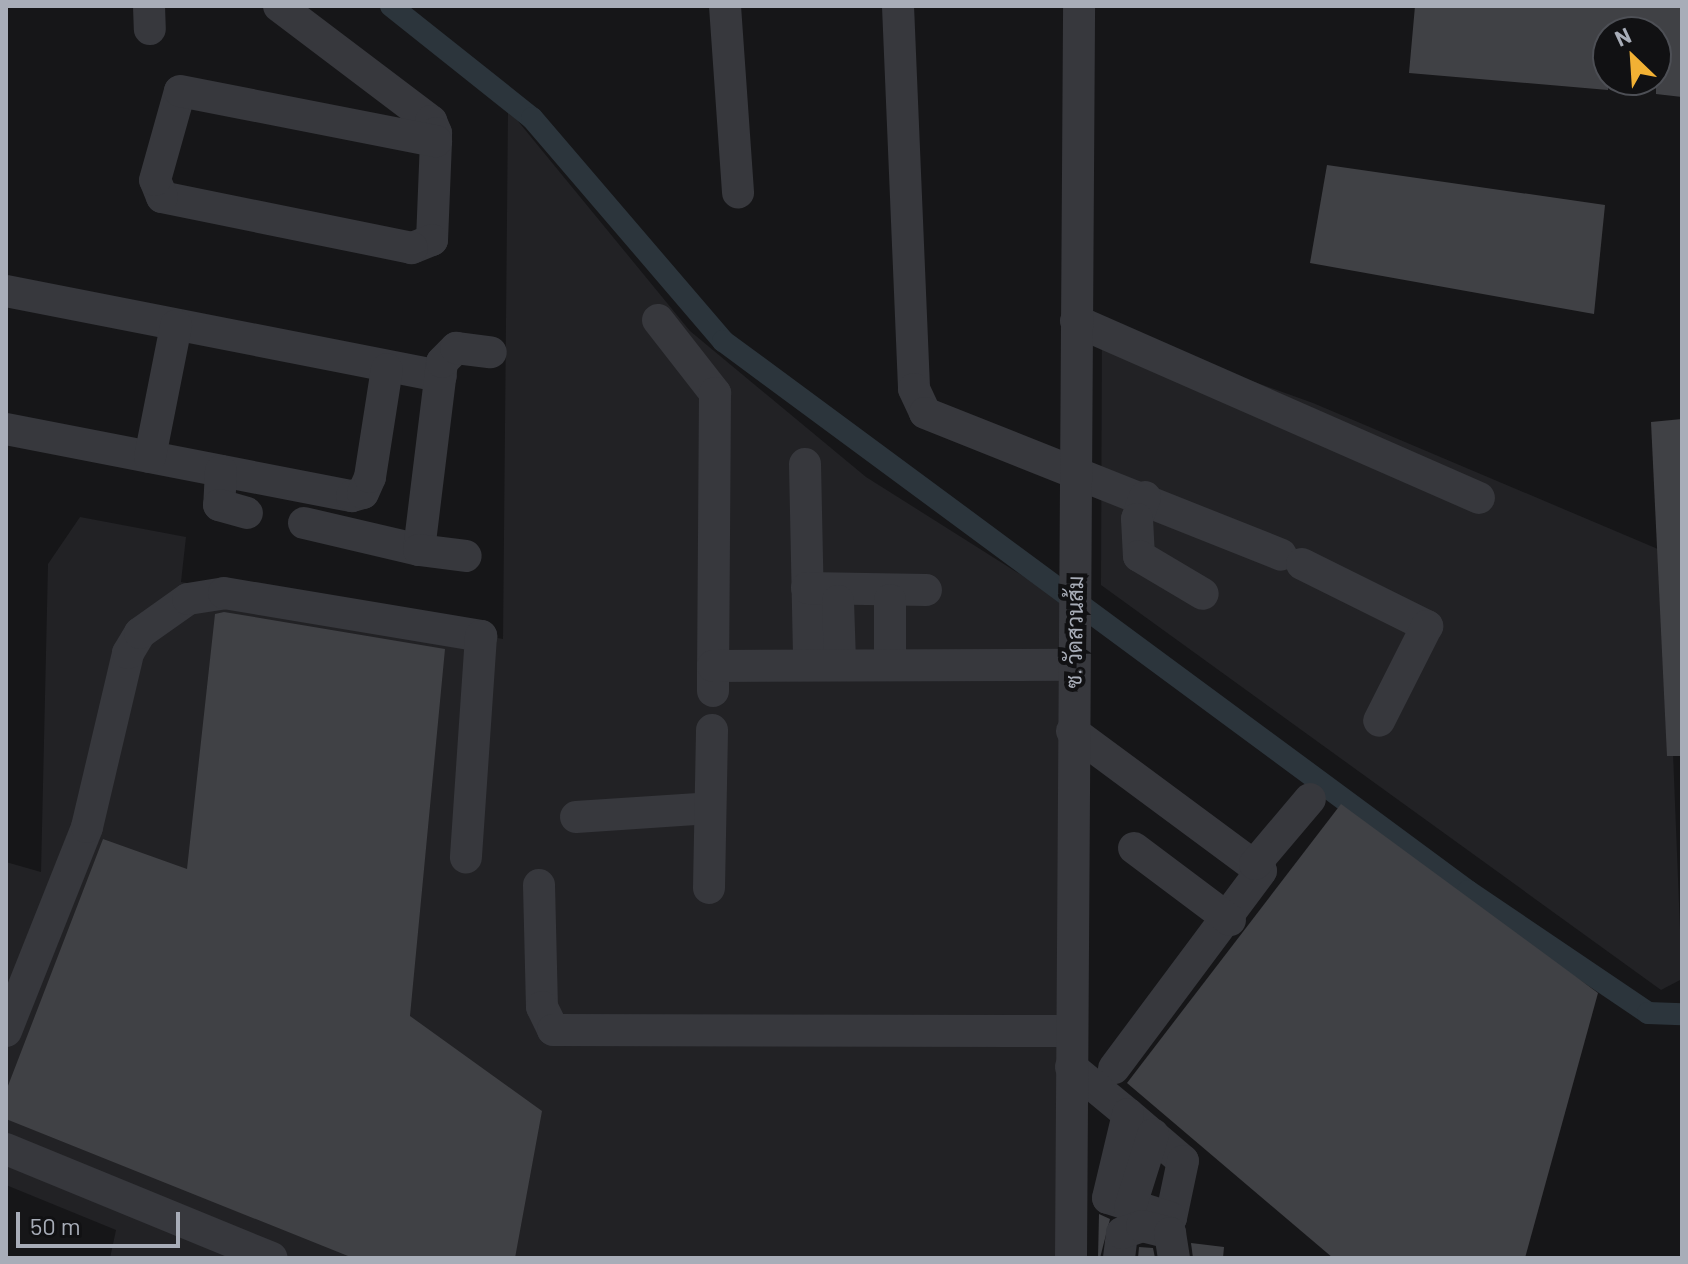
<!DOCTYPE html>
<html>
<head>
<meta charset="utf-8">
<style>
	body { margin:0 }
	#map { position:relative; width:1688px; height:1264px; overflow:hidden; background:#161618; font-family:Barlow,Sarabun,sans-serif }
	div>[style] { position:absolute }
	.built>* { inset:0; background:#222225 }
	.canal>* { height:22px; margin:-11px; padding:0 11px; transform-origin:11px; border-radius:11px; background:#2c353c }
	.building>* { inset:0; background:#404145 }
	.minor>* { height:32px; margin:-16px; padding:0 16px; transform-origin:16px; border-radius:16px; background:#37383d }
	span { translate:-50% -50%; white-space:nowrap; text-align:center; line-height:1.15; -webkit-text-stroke:8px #111113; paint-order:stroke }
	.street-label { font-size:22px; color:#a8adb8 }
	.frame { position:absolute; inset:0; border:8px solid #a8adb8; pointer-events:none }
	.north { position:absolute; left:1592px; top:16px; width:80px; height:80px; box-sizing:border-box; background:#111113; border:2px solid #4d4f55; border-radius:50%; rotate:335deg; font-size:22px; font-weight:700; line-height:32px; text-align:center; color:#a8adb8 }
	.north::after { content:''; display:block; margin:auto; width:28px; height:36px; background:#f2b134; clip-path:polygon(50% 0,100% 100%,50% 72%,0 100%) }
	.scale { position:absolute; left:16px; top:1212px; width:164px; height:36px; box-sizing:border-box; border:4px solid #a8adb8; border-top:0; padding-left:10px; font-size:24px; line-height:28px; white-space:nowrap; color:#a8adb8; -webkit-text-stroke:6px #111113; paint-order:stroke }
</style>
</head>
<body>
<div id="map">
	<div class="built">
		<i style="clip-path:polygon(508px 109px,690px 331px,866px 477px,1061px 600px,1063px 1258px,110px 1258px,116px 1230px,6px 1185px,6px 862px,41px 872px,48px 564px,80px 517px,186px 537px,181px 582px,503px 639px)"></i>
		<i style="clip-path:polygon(1102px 327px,1313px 403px,1665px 552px,1682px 979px,1661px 990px,1101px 585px)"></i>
	</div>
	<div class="canal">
		<i style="left:391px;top:6px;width:180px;rotate:38.5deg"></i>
		<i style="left:532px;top:118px;width:294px;rotate:49.4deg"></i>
		<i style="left:723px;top:341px;width:926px;rotate:36.44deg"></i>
		<i style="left:1468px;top:891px;width:217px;rotate:34.1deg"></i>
		<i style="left:1648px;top:1013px;width:34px;rotate:2deg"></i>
	</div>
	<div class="building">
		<i style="clip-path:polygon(1415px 6px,1682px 6px,1682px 97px,1656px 94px,1656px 32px,1608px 32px,1608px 90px,1409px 73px)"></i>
		<i style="clip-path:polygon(1327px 165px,1605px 205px,1594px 314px,1310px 263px)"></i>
		<i style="clip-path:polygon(1682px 419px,1682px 756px,1667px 756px,1651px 422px)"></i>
		<i style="clip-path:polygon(224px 612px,445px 649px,410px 1016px,542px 1111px,515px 1258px,353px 1258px,6px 1119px,6px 1091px,103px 839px,187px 869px,215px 614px)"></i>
		<i style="clip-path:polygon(1341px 804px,1598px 993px,1525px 1258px,1333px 1258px,1127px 1083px)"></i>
		<i style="clip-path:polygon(1099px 1214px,1110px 1219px,1100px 1258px,1098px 1258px)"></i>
		<i style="clip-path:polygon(1191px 1243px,1224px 1247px,1223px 1258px,1193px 1258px)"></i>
		<i style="clip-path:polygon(1139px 1247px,1153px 1248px,1155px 1258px,1138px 1258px)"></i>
	</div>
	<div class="minor">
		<i style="left:149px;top:6px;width:23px;rotate:88deg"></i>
		<i style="left:279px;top:6px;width:191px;rotate:37.1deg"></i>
		<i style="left:431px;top:121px;width:13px;rotate:67deg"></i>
		<i style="left:436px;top:133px;width:8px;rotate:90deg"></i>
		<i style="left:436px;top:141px;width:99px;rotate:92.3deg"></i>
		<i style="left:432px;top:240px;width:22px;rotate:158deg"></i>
		<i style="left:412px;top:248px;width:255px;rotate:-168.5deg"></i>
		<i style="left:162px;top:197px;width:18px;rotate:-112deg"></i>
		<i style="left:155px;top:180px;width:92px;rotate:-74.3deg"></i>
		<i style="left:180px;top:91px;width:261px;rotate:11.1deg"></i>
		<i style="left:725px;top:6px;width:187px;rotate:86deg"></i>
		<i style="left:898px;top:6px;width:383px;rotate:87.6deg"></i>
		<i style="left:914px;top:389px;width:26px;rotate:65deg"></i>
		<i style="left:925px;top:413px;width:383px;rotate:21.7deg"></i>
		<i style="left:6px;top:291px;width:443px;rotate:11.1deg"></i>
		<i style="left:658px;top:320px;width:93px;rotate:52deg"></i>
		<i style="left:715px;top:393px;width:273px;rotate:90.4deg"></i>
		<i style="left:1076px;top:321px;width:440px;rotate:23.7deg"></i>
		<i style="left:6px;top:429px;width:352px;rotate:11deg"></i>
		<i style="left:352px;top:496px;width:11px;rotate:-15deg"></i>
		<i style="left:363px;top:493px;width:17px;rotate:-66deg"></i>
		<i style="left:370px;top:477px;width:109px;rotate:-81.1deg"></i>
		<i style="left:150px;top:457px;width:134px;rotate:-78.8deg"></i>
		<i style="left:805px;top:464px;width:198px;rotate:88.8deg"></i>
		<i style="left:221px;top:471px;width:34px;rotate:93deg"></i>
		<i style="left:219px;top:505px;width:29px;rotate:16deg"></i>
		<i style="left:1145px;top:497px;width:23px;rotate:110deg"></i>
		<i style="left:1137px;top:519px;width:37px;rotate:87deg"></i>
		<i style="left:1139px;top:556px;width:74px;rotate:30.7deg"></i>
		<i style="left:304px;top:523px;width:118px;rotate:13.2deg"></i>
		<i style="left:419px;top:550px;width:189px;rotate:-83deg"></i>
		<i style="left:442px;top:362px;width:20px;rotate:-45deg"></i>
		<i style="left:456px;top:348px;width:35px;rotate:7deg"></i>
		<i style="left:419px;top:550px;width:47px;rotate:7.3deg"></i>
		<i style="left:1302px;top:564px;width:140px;rotate:26.4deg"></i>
		<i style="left:1427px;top:626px;width:106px;rotate:116.8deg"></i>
		<i style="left:807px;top:588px;width:119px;rotate:1deg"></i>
		<i style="left:838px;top:601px;width:61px;rotate:88.1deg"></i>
		<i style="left:890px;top:663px;width:63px;rotate:-90deg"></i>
		<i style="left:713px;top:691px;width:25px;rotate:-90deg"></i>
		<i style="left:713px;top:666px;width:360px;rotate:-0.2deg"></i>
		<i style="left:1072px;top:731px;width:235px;rotate:36.5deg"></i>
		<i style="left:1261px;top:871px;width:246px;rotate:126.7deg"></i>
		<i style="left:576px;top:817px;width:134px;rotate:-3.8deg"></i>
		<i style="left:1134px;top:848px;width:120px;rotate:36.9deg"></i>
		<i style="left:1255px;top:864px;width:85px;rotate:-49.8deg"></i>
		<i style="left:539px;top:885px;width:122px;rotate:88.6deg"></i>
		<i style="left:542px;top:1007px;width:25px;rotate:64deg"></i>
		<i style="left:553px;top:1030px;width:518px;rotate:0.11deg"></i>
		<i style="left:709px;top:888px;width:158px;rotate:-88.9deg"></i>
		<i style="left:6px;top:1031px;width:219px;rotate:-68.3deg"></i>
		<i style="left:87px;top:827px;width:179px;rotate:-76.7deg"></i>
		<i style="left:128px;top:653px;width:23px;rotate:-59deg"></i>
		<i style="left:140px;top:633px;width:59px;rotate:-35.3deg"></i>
		<i style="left:188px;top:599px;width:36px;rotate:-9deg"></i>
		<i style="left:224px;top:593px;width:261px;rotate:9.5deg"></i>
		<i style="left:481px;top:636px;width:222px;rotate:93.9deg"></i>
		<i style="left:1071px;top:1067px;width:74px;rotate:39.5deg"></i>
		<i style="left:1128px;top:1114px;width:72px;rotate:40.5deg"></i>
		<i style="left:1183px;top:1161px;width:58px;rotate:101.9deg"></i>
		<i style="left:1171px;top:1218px;width:66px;rotate:-162.4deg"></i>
		<i style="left:1108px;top:1198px;width:86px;rotate:-76.6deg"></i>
		<i style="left:6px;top:1149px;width:287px;rotate:22.3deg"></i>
		<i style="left:1130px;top:1208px;width:77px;rotate:-72.5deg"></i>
		<i style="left:1071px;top:1258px;width:1252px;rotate:-89.63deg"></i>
		<i style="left:1119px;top:1258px;width:25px;rotate:-83deg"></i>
		<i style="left:1122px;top:1233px;width:21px;rotate:-19deg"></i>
		<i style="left:1142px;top:1226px;width:29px;rotate:14deg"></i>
		<i style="left:1170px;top:1233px;width:25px;rotate:81deg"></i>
	</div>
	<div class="street-label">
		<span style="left:1074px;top:632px;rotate:-89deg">ซ. วัดสวนส้ม</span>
	</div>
	<div class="frame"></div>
	<div class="north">N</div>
	<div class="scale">50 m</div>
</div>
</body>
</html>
